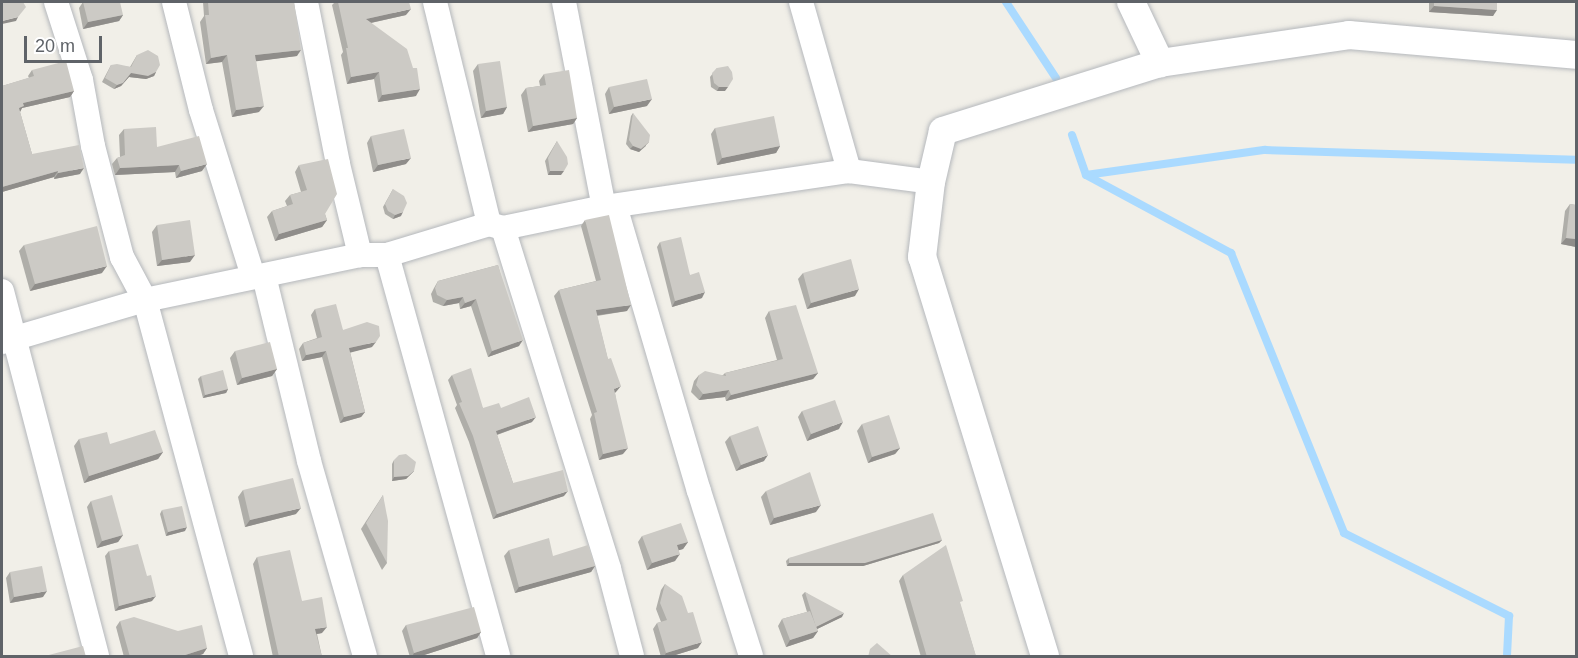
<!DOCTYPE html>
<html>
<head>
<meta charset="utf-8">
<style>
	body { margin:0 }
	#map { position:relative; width:1578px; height:658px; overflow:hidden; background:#f1efe8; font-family:Arial,sans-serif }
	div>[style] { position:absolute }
	.stream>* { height:8px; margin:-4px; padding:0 4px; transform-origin:4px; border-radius:4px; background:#aadaff }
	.roads { filter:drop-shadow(0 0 2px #b5b8bc) drop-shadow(0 0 2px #b5b8bc) }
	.minor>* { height:24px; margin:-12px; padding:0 12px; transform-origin:12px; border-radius:12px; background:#fff }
	.tertiary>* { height:28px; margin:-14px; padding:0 14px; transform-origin:14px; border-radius:14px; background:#fff }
	.wall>* { inset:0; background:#afaea9 }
	.shaded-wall>* { inset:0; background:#8f8d8a }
	.building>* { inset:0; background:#cccac5 }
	span { translate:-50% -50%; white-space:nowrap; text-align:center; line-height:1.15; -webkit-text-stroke:6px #fff; paint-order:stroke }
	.frame { position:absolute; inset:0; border:3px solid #5f6368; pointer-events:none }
	.scale { position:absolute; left:24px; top:36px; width:78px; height:27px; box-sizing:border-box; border:3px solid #5f6368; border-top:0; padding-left:8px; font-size:18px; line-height:21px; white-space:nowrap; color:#5f6368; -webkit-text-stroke:4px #fff; paint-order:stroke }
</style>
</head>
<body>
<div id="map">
	<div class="stream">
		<i style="left:1006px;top:2px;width:91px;rotate:56.7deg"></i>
		<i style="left:1072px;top:135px;width:42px;rotate:70.7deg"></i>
		<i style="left:1086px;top:175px;width:181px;rotate:-8deg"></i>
		<i style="left:1265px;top:150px;width:311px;rotate:1.8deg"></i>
		<i style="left:1086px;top:175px;width:165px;rotate:28.3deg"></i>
		<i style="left:1231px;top:253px;width:302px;rotate:68deg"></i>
		<i style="left:1344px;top:533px;width:185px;rotate:26.7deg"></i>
		<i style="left:1509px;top:616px;width:40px;rotate:92.9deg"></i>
	</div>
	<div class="roads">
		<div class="minor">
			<i style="left:56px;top:2px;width:82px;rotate:72.2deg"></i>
			<i style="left:81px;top:80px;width:67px;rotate:79.7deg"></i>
			<i style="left:93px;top:146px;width:115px;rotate:75.4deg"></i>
			<i style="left:122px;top:257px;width:49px;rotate:61.9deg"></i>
			<i style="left:145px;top:300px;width:369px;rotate:74.9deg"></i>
			<i style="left:174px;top:2px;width:111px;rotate:76deg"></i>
			<i style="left:201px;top:110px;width:174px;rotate:72.6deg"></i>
			<i style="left:306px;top:2px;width:165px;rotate:78.8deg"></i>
			<i style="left:338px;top:164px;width:94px;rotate:76.4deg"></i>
			<i style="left:435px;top:2px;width:228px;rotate:76.3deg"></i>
			<i style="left:564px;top:2px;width:209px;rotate:79deg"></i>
			<i style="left:801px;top:2px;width:176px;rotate:74.1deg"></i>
			<i style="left:615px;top:206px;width:297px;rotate:73.6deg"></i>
			<i style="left:699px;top:491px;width:173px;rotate:72.5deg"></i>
			<i style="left:503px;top:228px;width:357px;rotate:72.7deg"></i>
			<i style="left:609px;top:569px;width:90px;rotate:75.2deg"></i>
			<i style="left:387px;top:255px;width:416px;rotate:74.5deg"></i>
			<i style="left:264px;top:276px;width:190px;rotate:76.3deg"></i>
			<i style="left:309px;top:461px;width:203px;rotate:74deg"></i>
			<i style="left:2px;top:291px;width:377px;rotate:75.4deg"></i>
			<i style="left:2px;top:342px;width:149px;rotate:-16.4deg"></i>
			<i style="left:145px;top:300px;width:220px;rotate:-11.8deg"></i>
			<i style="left:360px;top:255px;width:27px"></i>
			<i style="left:387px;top:255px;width:107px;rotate:-16.9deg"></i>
			<i style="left:489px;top:224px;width:15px;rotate:16deg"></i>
			<i style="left:503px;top:228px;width:103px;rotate:-11.7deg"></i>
			<i style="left:604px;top:207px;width:248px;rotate:-8.4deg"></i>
			<i style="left:849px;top:171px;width:83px;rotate:7.6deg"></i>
		</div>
		<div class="tertiary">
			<i style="left:1131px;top:2px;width:68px;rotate:64.6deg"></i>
			<i style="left:1045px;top:656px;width:418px;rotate:-107.1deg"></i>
			<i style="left:922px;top:257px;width:76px;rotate:-83.2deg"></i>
			<i style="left:931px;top:182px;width:52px;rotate:-76.8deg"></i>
			<i style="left:943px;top:131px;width:227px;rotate:-17.4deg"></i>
			<i style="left:1160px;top:63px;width:191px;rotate:-8.4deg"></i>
			<i style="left:1349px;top:35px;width:228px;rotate:5deg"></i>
		</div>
	</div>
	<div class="wall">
		<i style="clip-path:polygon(83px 2px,123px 15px,119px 21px,83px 29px,79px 8px)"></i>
		<i style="clip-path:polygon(203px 2px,294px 2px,297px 56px,256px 61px,259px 112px,232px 117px,222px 62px,206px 64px,200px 22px,204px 16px)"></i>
		<i style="clip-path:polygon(335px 2px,340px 2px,406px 15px,371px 23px,416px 96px,378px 102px,374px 79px,347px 84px,341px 55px,343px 52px,332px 5px)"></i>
		<i style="clip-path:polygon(1429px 2px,1497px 2px,1493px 16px,1429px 12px)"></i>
		<i style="clip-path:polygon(137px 55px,156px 72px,154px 76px,146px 79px,129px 77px,121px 86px,114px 89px,102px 82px,111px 65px,130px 67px)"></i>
		<i style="clip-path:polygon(478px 64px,507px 107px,503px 114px,481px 118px,473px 71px)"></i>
		<i style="clip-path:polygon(717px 68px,725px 91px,717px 91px,711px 87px,710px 77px)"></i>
		<i style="clip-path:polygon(32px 70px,74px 91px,70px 97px,22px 108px,20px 112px,32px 154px,80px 174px,54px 179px,54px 177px,2px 192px,2px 86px,29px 78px,28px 76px)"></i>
		<i style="clip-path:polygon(544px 74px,577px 118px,573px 124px,528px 132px,521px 95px,526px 88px,540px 86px,539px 81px)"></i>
		<i style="clip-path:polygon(609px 87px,647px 106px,609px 114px,605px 94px)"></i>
		<i style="clip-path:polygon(633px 113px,646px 146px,639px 152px,630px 149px,626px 144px,631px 116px)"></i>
		<i style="clip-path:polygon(715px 128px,780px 146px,776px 153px,717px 165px,711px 134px)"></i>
		<i style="clip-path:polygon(124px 129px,157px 147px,202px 171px,176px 178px,175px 172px,115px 175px,112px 164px,117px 158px,120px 157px,119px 135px)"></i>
		<i style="clip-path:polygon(371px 136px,406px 164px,373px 172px,367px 143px)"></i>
		<i style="clip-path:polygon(557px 141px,561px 175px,548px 175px,545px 161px)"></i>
		<i style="clip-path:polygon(299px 165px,325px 214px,327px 220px,322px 227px,275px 241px,267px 217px,272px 211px,287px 206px,285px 201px,290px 195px,301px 192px,295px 172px)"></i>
		<i style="clip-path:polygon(393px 189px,401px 216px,393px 219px,385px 214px,383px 207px)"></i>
		<i style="clip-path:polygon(1570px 204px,1576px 205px,1576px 247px,1561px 244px,1565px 211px)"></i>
		<i style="clip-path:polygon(585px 220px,627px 311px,597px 316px,616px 392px,615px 393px,623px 454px,599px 460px,590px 419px,592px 415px,554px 296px,559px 290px,596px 281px,581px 226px)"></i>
		<i style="clip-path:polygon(157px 225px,190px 262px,157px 266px,152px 232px)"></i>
		<i style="clip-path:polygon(660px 242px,690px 275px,702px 298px,672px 307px,657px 247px)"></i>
		<i style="clip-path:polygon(24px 245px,102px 273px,30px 291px,19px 251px)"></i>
		<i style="clip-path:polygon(498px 265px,519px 346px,488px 357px,471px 306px,460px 309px,459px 303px,443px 306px,433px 302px,431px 294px,434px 288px,438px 281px)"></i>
		<i style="clip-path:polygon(803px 273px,855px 296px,807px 309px,798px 279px)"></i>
		<i style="clip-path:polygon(315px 309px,343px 330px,372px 347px,350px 352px,365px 412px,361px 417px,340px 423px,322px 357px,302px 361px,299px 349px,303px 343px,317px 338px,311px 315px)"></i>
		<i style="clip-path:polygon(769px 311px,818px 373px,813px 379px,726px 401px,725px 397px,699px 400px,691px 392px,694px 381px,699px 375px,723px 375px,725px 373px,777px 360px,765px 318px)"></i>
		<i style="clip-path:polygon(235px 351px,277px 369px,272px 376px,237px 385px,230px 358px)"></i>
		<i style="clip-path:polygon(452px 375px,483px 408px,501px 408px,532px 422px,497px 435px,513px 483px,564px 496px,493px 519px,469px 442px,455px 408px,457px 405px,448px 380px)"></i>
		<i style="clip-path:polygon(201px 376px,228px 389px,226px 393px,203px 398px,198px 379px)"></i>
		<i style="clip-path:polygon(802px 411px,839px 429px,807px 441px,798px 417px)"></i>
		<i style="clip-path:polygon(862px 424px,900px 448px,895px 454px,868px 463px,857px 431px)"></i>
		<i style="clip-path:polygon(730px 436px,764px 461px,736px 471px,725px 442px)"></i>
		<i style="clip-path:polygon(79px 439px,110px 444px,163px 452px,158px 459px,84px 483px,74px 446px)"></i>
		<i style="clip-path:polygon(394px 460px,414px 471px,406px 479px,392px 481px,392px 464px)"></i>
		<i style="clip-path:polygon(243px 490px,296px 514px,245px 527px,238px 497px)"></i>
		<i style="clip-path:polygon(766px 491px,816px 512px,770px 525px,761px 497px)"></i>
		<i style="clip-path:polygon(383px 495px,387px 563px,382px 570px,361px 529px)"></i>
		<i style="clip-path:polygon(91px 501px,123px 535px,118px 542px,97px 548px,87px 507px)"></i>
		<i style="clip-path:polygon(162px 510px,185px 531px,166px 536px,160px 514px)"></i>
		<i style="clip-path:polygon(642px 536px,688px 542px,683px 549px,679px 550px,675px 561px,647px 570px,638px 542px)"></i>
		<i style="clip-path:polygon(942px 540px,939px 543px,863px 566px,787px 566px,786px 561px,789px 558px)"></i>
		<i style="clip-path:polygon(509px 550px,553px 556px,595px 566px,591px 572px,515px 593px,504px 556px)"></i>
		<i style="clip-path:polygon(109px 551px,152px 601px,115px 611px,105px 556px)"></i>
		<i style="clip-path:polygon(257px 557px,302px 601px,322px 633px,317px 634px,322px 657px,273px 657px,253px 564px)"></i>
		<i style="clip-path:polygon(10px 572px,43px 597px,10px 603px,6px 578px)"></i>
		<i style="clip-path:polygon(903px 575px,960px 604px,976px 657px,921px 657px,899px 581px)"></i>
		<i style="clip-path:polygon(665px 584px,698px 648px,669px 657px,661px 657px,653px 629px,657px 623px,661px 622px,656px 609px,661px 590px)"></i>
		<i style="clip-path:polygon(805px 592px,842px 617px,817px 629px,818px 631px,813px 638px,786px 647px,778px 626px,782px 619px,807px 612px,802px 595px)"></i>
		<i style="clip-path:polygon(120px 621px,207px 648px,203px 654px,194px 657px,124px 657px,116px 627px)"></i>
		<i style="clip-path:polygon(406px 625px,481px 632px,477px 638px,418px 657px,410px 657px,402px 631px)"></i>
	</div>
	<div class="shaded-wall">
		<i style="clip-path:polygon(1434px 6px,1497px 10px,1493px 16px,1429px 12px)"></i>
		<i style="clip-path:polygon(411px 9px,406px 15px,361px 25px,366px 19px)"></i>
		<i style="clip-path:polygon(123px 15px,119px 21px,83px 29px,88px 22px)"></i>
		<i style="clip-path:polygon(18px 17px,16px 21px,2px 24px,2px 21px)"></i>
		<i style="clip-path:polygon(301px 50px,297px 56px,251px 62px,255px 55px)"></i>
		<i style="clip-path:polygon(227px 55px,222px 62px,206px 64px,211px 58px)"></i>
		<i style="clip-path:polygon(156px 72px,154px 76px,146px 79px,129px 77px,121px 86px,114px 89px,117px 85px,131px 73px)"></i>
		<i style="clip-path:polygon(379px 72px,374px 79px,347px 84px,351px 77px)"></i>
		<i style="clip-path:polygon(719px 87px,728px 87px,725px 91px,717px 91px)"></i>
		<i style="clip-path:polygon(420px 89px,416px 96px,378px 102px,382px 95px)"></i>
		<i style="clip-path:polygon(74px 91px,70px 97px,22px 108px,20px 112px,15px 114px,23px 103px)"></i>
		<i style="clip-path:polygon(652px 99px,647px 106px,609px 114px,614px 107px)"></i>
		<i style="clip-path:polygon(264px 106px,259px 112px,232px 117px,236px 110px)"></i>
		<i style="clip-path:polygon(507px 107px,503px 114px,481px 118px,486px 111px)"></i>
		<i style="clip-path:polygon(577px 118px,573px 124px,528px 132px,533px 126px)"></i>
		<i style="clip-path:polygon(649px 142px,639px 152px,630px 149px,633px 146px)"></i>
		<i style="clip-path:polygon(780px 146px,776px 153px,717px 165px,722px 158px)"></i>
		<i style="clip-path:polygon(411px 158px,406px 164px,373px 172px,378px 165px)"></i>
		<i style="clip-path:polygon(207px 164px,202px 171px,176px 178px,181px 171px)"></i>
		<i style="clip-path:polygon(179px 165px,175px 172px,115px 175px,120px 168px)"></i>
		<i style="clip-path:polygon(84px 168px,80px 174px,54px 179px,58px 173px)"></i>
		<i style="clip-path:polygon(58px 171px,54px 177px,2px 192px,2px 187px)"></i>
		<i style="clip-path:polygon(550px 171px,564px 171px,561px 175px,548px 175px)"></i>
		<i style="clip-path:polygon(403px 212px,401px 216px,393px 219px,395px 215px)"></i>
		<i style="clip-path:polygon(327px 220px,322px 227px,275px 241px,279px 234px)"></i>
		<i style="clip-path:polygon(1566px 238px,1576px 239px,1576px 247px,1561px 244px)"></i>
		<i style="clip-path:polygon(195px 255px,190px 262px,157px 266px,162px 260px)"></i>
		<i style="clip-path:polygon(107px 266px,102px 273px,30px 291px,35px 284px)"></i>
		<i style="clip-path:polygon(859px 289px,855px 296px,807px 309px,811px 303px)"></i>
		<i style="clip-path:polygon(705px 292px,702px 298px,672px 307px,675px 301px)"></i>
		<i style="clip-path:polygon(463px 297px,459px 303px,443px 306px,447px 300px)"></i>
		<i style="clip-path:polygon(476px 299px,471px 306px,460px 309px,465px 303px)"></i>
		<i style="clip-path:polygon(631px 305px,627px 311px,592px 316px,596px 310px)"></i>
		<i style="clip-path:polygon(523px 340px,519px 346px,488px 357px,492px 351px)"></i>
		<i style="clip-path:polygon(376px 342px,372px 347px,345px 354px,349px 348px)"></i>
		<i style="clip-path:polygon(326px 351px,322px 357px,302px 361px,306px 355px)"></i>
		<i style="clip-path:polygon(277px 369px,272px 376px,237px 385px,242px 378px)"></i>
		<i style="clip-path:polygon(818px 373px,813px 379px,726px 401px,731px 395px)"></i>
		<i style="clip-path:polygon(621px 386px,616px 392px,609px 394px,614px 389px)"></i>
		<i style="clip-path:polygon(228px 389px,226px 393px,203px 398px,205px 395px)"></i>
		<i style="clip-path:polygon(729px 390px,725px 397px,699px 400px,703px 394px)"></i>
		<i style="clip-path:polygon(365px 412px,361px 417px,340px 423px,344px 417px)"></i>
		<i style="clip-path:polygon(536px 417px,532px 422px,493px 436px,496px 431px)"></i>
		<i style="clip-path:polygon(843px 422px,839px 429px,807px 441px,811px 434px)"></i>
		<i style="clip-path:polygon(628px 448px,623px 454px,599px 460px,603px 454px)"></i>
		<i style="clip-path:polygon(900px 448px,895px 454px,868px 463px,872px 457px)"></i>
		<i style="clip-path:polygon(163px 452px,158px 459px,84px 483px,89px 476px)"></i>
		<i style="clip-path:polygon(768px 455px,764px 461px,736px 471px,741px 465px)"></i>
		<i style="clip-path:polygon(414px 471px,406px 479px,392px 481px,394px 477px)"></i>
		<i style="clip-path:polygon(568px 491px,564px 496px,493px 519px,497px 514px)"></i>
		<i style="clip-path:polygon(821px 505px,816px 512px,770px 525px,774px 518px)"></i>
		<i style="clip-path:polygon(301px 508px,296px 514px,245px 527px,250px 520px)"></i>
		<i style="clip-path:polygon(187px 527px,185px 531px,166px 536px,168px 532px)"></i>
		<i style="clip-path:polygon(123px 535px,118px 542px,97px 548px,102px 541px)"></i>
		<i style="clip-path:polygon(942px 540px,939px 543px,863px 566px,787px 566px,789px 563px)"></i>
		<i style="clip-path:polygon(688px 542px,683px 549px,673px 552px,677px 545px)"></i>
		<i style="clip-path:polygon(680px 554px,675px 561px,647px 570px,652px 563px)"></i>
		<i style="clip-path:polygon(595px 566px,591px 572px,515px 593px,519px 587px)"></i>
		<i style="clip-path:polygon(47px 591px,43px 597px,10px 603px,14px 597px)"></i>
		<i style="clip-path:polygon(156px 596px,152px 601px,115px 611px,119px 606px)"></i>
		<i style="clip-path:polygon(844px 613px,842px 617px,813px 631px,815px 627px)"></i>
		<i style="clip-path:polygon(327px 627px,322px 633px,311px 635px,315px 629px)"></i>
		<i style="clip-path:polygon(818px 631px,813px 638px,786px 647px,790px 640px)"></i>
		<i style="clip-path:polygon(481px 632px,477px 638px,418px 657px,412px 657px,414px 653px)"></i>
		<i style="clip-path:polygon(702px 642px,698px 648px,669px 657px,664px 657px,666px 653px)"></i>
		<i style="clip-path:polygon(207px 648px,203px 654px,194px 657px,179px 657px)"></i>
	</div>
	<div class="building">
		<i style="clip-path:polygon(2px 2px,23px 2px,26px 7px,18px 17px,2px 21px)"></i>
		<i style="clip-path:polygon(83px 2px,120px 2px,123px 15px,88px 22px)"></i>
		<i style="clip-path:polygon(208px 2px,294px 2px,301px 50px,255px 55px,264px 106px,236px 110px,227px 55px,211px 58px,205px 15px,209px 15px)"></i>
		<i style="clip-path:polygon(338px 2px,409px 2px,411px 9px,366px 19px,407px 49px,413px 68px,417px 68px,420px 89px,382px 95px,379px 72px,351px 77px,346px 48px,348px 48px)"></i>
		<i style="clip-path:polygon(1434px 2px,1497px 2px,1497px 10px,1434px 6px)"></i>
		<i style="clip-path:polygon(148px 50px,158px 56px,160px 65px,156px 72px,148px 76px,131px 73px,123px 83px,117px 85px,105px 78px,111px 65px,117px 64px,131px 67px,137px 55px)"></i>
		<i style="clip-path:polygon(66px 61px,74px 91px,23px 103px,24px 106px,19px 108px,32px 154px,79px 145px,84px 168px,58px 173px,58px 171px,2px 187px,2px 86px,34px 76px,32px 70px)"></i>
		<i style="clip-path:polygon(500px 61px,507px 107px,486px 111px,478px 64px)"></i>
		<i style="clip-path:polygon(728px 66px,732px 72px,733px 79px,728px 87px,719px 87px,714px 83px,712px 73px,717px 68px)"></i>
		<i style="clip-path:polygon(569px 70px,577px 118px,533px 126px,526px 88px,546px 85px,544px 74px)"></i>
		<i style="clip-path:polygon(647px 79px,652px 99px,614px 107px,609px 87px)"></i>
		<i style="clip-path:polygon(633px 113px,650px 135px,649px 142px,641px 149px,633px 146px,629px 140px)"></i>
		<i style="clip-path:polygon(774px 116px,780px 146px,722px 158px,715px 128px)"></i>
		<i style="clip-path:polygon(156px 127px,157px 147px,199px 136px,207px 164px,181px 171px,179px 165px,120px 168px,117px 158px,125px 155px,124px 129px)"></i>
		<i style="clip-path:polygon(404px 129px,411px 158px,378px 165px,371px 136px)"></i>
		<i style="clip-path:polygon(557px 141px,567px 157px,568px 164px,564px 171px,550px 171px,548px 158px)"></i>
		<i style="clip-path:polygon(328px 159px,337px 194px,325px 214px,327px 220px,279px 234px,272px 211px,293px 204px,290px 195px,307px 190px,299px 165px)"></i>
		<i style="clip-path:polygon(393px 189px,404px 196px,407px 203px,403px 212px,395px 215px,388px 211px,385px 204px)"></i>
		<i style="clip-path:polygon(1570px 204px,1576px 205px,1576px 239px,1566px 238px)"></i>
		<i style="clip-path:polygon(609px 215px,631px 305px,596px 310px,608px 359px,611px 358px,621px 386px,614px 389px,628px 448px,603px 454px,594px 413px,597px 412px,559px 290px,601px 280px,585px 220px)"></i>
		<i style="clip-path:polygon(190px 220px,195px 255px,162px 260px,157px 225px)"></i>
		<i style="clip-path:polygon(97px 226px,107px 266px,35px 284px,24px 245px)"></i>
		<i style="clip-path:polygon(681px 237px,690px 275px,699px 272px,705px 292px,675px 301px,660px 242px)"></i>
		<i style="clip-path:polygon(851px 259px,859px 289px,811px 303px,803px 273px)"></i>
		<i style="clip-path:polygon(498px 265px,523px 340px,492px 351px,476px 299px,465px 303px,463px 297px,447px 300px,437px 295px,435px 288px,438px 281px)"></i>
		<i style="clip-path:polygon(336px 304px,343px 330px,367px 322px,379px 326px,380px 336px,376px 342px,349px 348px,365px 412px,344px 417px,326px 351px,306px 355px,303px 343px,322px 337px,315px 309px)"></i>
		<i style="clip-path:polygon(796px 305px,818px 373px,731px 395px,729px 390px,703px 394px,696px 385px,699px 375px,705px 371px,726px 376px,725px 373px,783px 359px,769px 311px)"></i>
		<i style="clip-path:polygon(270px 342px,277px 369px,242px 378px,235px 351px)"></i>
		<i style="clip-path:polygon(471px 368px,483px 408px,499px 403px,501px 408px,529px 397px,536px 417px,496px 431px,513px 483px,563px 470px,568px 491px,497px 514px,473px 436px,459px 403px,462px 402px,452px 375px)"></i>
		<i style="clip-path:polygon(223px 370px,228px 389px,205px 395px,201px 376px)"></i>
		<i style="clip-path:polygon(835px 400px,843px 422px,811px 434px,802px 411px)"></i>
		<i style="clip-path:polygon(889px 415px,900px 448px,872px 457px,862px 424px)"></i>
		<i style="clip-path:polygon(758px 426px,768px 455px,741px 465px,730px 436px)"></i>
		<i style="clip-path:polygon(155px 430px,163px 452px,89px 476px,79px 439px,107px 432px,110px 444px)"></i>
		<i style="clip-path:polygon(406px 454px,416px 462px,414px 471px,408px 476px,394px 477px,394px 460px,399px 455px)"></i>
		<i style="clip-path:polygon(810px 472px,821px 505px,774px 518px,766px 491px)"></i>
		<i style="clip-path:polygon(293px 478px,301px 508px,250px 520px,243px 490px)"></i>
		<i style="clip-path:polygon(112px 495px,123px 535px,102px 541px,91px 501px)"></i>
		<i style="clip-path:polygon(383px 495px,388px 521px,387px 563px,366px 523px)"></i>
		<i style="clip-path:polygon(182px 506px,187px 527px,168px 532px,162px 510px)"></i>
		<i style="clip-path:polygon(933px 513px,942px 540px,865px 563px,789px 563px,789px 558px)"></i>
		<i style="clip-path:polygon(681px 523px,688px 542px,677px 545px,680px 554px,652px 563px,642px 536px)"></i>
		<i style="clip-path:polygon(549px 538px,553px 556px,588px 545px,595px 566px,519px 587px,509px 550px)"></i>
		<i style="clip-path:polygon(138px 544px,147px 576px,151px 575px,156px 596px,119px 606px,109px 551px)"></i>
		<i style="clip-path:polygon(946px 545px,963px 601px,960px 602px,976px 656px,974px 657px,927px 657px,903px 575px)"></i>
		<i style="clip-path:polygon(290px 550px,302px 601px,322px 597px,327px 627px,315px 629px,322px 657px,279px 657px,257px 557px)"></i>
		<i style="clip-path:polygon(42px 566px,47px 591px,14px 597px,10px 572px)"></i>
		<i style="clip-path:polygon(665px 584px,682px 596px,688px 613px,693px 612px,702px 642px,666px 653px,657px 623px,667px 620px,660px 603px)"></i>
		<i style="clip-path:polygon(805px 592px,844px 613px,816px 627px)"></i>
		<i style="clip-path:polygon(474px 607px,481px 632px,414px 653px,406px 625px)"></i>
		<i style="clip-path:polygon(810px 611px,818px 631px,790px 640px,782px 619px)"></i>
		<i style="clip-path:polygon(134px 617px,178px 631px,202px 625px,207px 648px,179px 657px,130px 657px,120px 621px)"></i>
		<i style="clip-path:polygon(877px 643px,893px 657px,868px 657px,870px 649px)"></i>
		<i style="clip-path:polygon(83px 646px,86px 657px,45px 657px,45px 656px)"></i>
	</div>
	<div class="frame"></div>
	<div class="scale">20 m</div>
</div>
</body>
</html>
